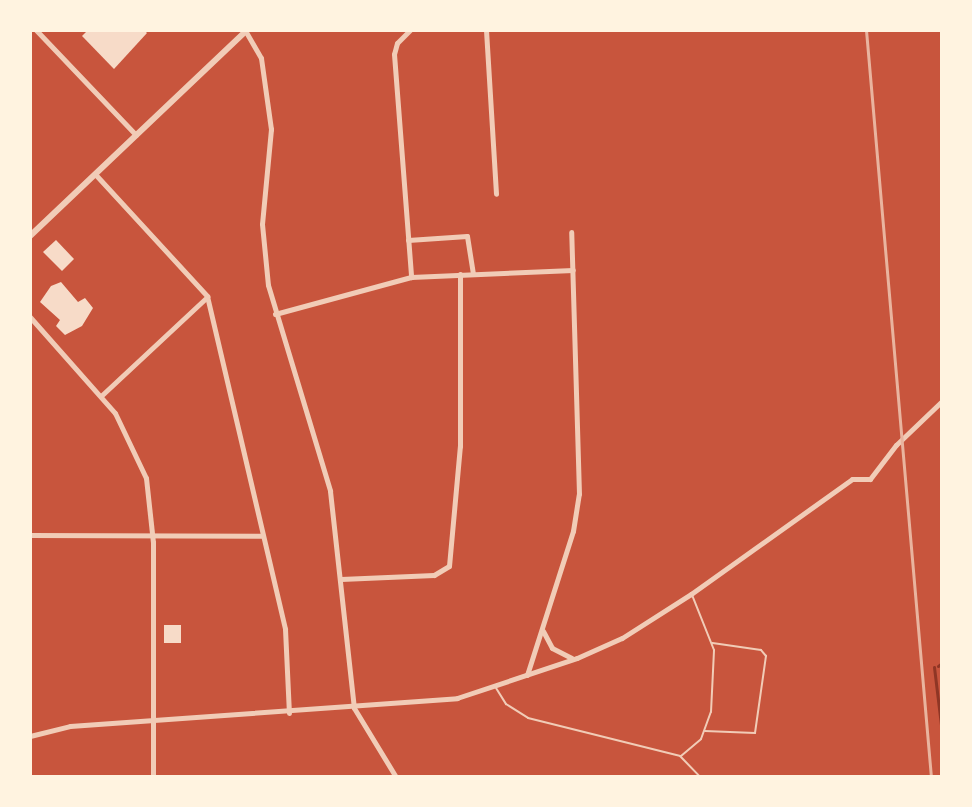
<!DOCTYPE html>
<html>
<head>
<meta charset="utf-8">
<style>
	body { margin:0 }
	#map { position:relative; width:972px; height:807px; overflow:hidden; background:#c8553d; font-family:"DM Sans",sans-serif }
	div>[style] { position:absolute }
	.stream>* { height:3px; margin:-1.5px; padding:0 1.5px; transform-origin:1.5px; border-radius:1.5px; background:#8f3625 }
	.building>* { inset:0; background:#f7dbc8 }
	.service>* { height:2px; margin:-1px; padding:0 1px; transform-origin:1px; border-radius:1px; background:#f1ccb7 }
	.minor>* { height:5px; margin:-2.5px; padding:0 2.5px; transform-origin:2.5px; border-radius:2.5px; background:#f1ccb7 }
	.tertiary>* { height:6px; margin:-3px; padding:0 3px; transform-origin:3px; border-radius:3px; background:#f1ccb7 }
	.rail>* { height:3px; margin:-1.5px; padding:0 1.5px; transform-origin:1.5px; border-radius:1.5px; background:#e9b49f }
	span { translate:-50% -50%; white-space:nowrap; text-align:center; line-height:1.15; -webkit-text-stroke:6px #fff3e0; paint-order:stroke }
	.frame { position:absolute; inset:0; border:32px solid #fff3e0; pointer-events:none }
</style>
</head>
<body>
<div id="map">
	<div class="stream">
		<i style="left:938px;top:666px;width:5px;rotate:-37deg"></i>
		<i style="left:934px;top:667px;width:66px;rotate:83.1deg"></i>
	</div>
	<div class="building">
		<i style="clip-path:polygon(88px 30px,144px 30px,147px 33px,114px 69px,82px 36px)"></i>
		<i style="clip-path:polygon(56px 240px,74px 259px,62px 271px,43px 252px)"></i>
		<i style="clip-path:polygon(61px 282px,78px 302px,85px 298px,93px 308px,82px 326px,65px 335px,56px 326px,60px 320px,40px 302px,51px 286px)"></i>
		<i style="clip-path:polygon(164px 625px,181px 625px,181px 643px,164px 643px)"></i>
	</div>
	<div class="service">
		<i style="left:496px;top:688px;width:19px;rotate:58deg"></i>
		<i style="left:506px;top:704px;width:26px;rotate:32deg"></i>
		<i style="left:528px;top:718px;width:157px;rotate:14deg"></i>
		<i style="left:680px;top:756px;width:29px;rotate:46deg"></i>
		<i style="left:705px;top:731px;width:50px;rotate:2.3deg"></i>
		<i style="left:755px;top:733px;width:78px;rotate:-81.9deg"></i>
		<i style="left:766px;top:656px;width:8px;rotate:-130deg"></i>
		<i style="left:761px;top:650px;width:49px;rotate:-171.9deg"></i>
		<i style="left:681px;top:756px;width:26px;rotate:-40deg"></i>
		<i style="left:701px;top:739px;width:29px;rotate:-70deg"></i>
		<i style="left:711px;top:712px;width:62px;rotate:-87.2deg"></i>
		<i style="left:714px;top:650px;width:59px;rotate:-111.8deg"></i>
	</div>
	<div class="minor">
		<i style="left:36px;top:30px;width:145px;rotate:46.4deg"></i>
		<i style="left:410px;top:30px;width:18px;rotate:135deg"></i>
		<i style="left:397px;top:43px;width:11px;rotate:105deg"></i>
		<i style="left:394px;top:54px;width:224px;rotate:85.6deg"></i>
		<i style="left:486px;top:30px;width:164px;rotate:86.5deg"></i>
		<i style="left:246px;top:32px;width:30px;rotate:60deg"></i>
		<i style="left:261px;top:58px;width:72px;rotate:82deg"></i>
		<i style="left:271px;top:129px;width:95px;rotate:95.4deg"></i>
		<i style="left:262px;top:224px;width:61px;rotate:84.4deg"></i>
		<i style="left:268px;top:285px;width:215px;rotate:73.2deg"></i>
		<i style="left:330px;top:491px;width:218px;rotate:83.7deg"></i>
		<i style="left:354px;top:708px;width:81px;rotate:58.7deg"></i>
		<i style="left:95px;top:174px;width:166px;rotate:47.4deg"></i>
		<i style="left:207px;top:296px;width:342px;rotate:76.8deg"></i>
		<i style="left:285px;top:629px;width:84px;rotate:87.3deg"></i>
		<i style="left:408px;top:240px;width:59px;rotate:-3.9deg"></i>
		<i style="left:467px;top:236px;width:37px;rotate:81deg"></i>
		<i style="left:275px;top:314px;width:141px;rotate:-15.2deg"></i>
		<i style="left:411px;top:277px;width:162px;rotate:-2.5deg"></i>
		<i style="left:30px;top:317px;width:128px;rotate:48.5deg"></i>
		<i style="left:115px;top:413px;width:72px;rotate:64.5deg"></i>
		<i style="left:146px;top:478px;width:64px;rotate:83.8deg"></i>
		<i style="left:153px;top:542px;width:235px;rotate:90deg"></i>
		<i style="left:102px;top:395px;width:144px;rotate:-43deg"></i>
		<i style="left:30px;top:535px;width:232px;rotate:0.2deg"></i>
		<i style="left:341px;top:579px;width:93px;rotate:-2.5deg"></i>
		<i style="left:434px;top:575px;width:17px;rotate:-31deg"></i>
		<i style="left:449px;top:566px;width:121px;rotate:-84.8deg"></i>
		<i style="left:460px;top:446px;width:172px;rotate:-90deg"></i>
		<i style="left:543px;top:631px;width:19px;rotate:62deg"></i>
		<i style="left:552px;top:648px;width:22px;rotate:27deg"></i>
		<i style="left:527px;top:675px;width:151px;rotate:-72.3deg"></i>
		<i style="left:573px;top:531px;width:37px;rotate:-81deg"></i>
		<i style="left:579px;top:494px;width:262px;rotate:-91.7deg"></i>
		<i style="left:30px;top:736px;width:41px;rotate:-14deg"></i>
		<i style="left:70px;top:726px;width:388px;rotate:-4.1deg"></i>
		<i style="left:457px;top:698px;width:126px;rotate:-18.4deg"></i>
		<i style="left:577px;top:658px;width:49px;rotate:-24deg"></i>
		<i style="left:622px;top:638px;width:82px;rotate:-32.5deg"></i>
		<i style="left:691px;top:594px;width:198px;rotate:-35.5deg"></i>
		<i style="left:852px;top:479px;width:18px"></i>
		<i style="left:870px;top:479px;width:43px;rotate:-52.6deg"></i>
		<i style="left:896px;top:445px;width:64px;rotate:-43.7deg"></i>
	</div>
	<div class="tertiary">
		<i style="left:30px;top:236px;width:299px;rotate:-43.5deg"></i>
	</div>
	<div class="rail">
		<i style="left:866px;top:30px;width:750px;rotate:85.03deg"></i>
	</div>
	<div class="frame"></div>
</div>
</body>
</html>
